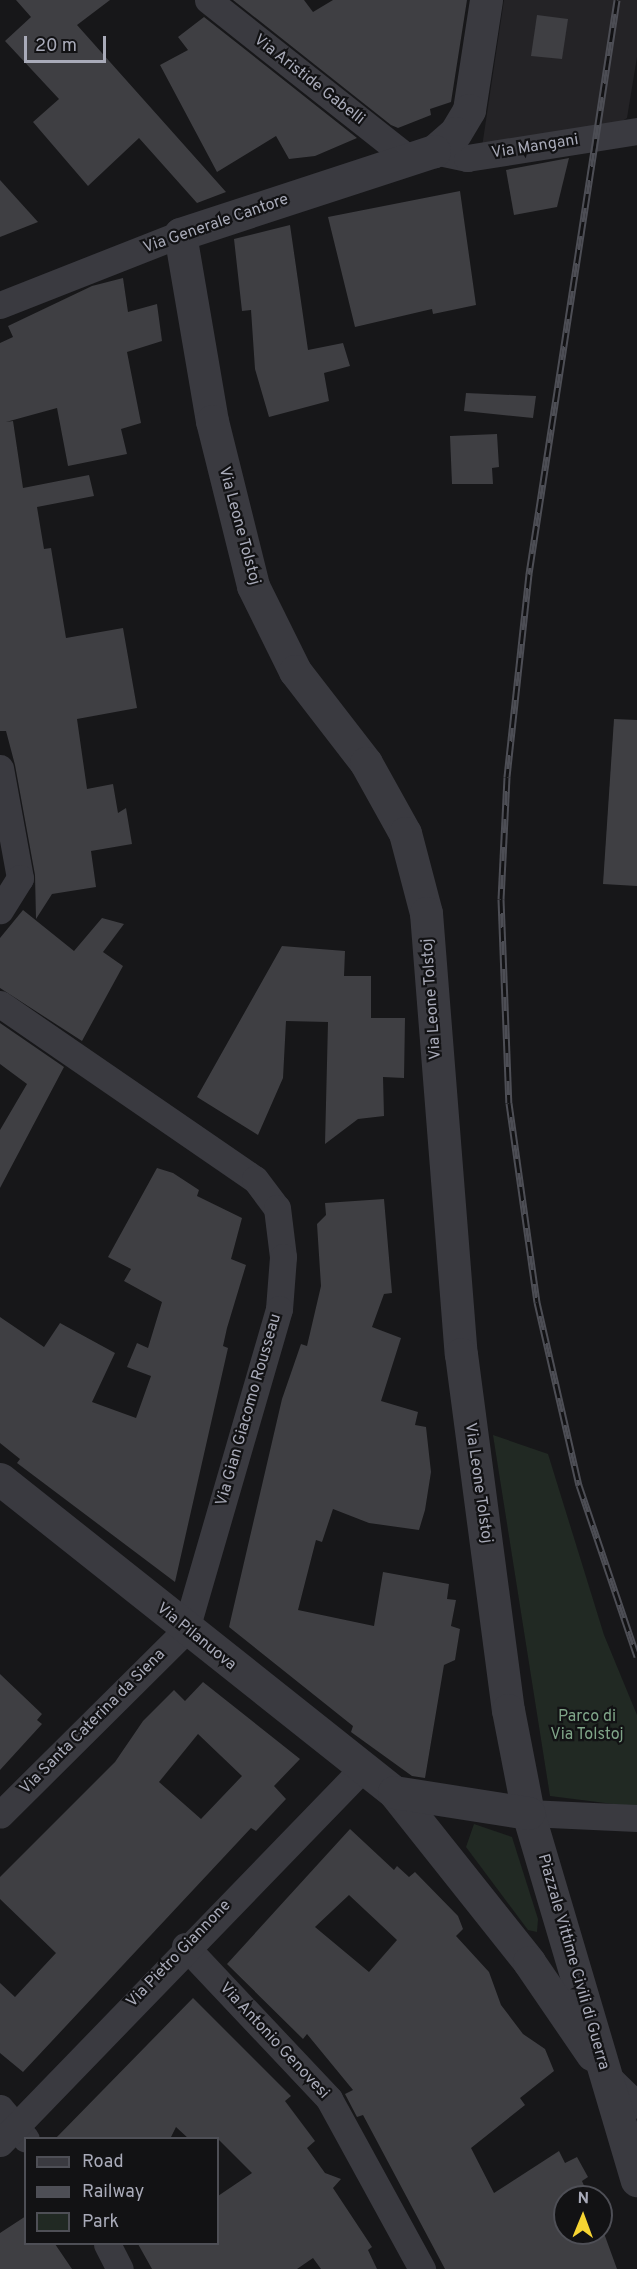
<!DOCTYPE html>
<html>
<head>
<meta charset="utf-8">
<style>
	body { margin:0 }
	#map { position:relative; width:637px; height:2269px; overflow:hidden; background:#171719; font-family:Overpass,sans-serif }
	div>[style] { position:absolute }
	.built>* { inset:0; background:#242326 }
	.green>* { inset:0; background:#212923 }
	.building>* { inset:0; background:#3f3f43 }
	.minor>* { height:27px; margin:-13.5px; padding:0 13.5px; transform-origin:13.5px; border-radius:13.5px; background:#3a3a40 }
	.tertiary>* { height:33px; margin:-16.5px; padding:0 16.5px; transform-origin:16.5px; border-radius:16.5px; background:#3a3a40 }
	.rail>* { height:7px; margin-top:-3.5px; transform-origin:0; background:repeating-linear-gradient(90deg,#121214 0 14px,#4d4e55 0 28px); box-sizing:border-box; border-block:2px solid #4d4e55 }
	span { translate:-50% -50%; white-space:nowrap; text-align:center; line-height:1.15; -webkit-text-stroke:4.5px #121214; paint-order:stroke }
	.street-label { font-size:16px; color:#a9abb9 }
	.park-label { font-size:16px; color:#7fa588 }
	.legend { position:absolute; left:24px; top:2137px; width:195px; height:108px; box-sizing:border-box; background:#121214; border:2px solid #4e4f56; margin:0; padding:8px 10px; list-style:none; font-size:18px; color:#a9abb9 }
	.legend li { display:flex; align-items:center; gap:12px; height:30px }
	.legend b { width:30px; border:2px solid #4e4f56 }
	.north { position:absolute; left:553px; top:2185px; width:60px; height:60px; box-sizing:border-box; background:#121214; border:2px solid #4e4f56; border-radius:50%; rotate:1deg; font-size:16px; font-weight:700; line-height:24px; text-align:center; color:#a9abb9 }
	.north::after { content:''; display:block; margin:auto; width:21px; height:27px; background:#f6d432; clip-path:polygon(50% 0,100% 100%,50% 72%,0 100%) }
	.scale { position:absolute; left:24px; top:36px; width:82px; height:27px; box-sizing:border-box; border:3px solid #a9abb9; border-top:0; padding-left:8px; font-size:18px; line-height:21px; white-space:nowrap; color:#a9abb9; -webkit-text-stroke:4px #121214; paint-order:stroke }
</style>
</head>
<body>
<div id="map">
	<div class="built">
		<i style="clip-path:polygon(504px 0,637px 0,637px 57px,627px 118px,615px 126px,482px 147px)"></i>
	</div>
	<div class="green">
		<i style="clip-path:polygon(493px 1435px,548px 1454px,604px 1635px,637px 1715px,637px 1807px,550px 1796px)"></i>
		<i style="clip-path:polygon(474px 1824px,512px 1837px,538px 1919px,537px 1932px,528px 1930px,466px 1847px)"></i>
	</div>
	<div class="building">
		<i style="clip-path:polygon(16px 0,110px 0,77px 25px,226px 192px,197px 203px,139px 138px,88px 186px,33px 122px,59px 99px,5px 41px,31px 17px)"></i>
		<i style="clip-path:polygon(233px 0,304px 0,313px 12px,333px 0,467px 0,451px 102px,430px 109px,431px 115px,398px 128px,391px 125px)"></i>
		<i style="clip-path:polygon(537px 15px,568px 19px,562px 59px,531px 56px)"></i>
		<i style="clip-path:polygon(204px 17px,357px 138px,315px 156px,289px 159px,276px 136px,217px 172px,160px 65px,188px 50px,178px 37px)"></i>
		<i style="clip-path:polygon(569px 158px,557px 207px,514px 215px,506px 170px)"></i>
		<i style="clip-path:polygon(0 180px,38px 222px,0 237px)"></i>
		<i style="clip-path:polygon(460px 191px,476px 305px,433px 314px,432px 309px,355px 327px,328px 217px)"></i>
		<i style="clip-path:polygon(290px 225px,308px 350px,343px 343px,350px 366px,324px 373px,329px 401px,269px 417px,255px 369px,251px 310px,242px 311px,234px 239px)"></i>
		<i style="clip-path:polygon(123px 278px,128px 312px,157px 304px,162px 341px,127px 352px,141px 423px,121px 429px,127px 454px,68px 466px,57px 408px,6px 422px,13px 421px,23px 488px,89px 475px,94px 496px,37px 507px,44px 549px,51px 548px,66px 638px,123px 628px,137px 708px,77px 719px,87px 789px,113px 784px,118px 813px,126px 808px,132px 844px,91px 851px,96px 887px,52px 894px,36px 919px,35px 875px,15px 765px,6px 731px,0 731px,0 343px,13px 337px,8px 326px,92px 286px)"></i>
		<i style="clip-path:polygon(466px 393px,536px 396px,533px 418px,464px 411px)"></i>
		<i style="clip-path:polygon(497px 434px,499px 467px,492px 468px,493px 484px,452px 484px,450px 436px)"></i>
		<i style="clip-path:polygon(614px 719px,637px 720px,637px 886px,603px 884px)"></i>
		<i style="clip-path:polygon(23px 910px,74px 951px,102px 918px,124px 924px,103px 952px,123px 966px,82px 1041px,0 988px,0 938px)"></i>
		<i style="clip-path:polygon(282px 946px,345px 951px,344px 976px,371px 976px,371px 1018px,405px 1018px,404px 1078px,383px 1077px,384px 1116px,358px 1119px,325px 1144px,328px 1022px,286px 1021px,283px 1078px,258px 1135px,197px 1097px)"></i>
		<i style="clip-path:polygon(0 1023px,64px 1067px,0 1188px,0 1130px,27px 1084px,0 1064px)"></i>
		<i style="clip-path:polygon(157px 1168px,173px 1173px,199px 1190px,197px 1196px,242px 1218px,231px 1259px,246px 1265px,227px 1328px,223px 1346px,228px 1348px,175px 1582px,17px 1463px,20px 1459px,0 1443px,0 1317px,44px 1347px,60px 1323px,115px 1353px,92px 1402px,136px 1418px,151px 1376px,127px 1367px,137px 1343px,148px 1348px,162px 1302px,124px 1281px,131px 1269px,108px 1257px)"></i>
		<i style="clip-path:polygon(384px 1199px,392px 1293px,384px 1294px,372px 1327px,401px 1338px,381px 1401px,418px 1412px,415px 1425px,426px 1427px,431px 1472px,425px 1510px,419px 1530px,369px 1523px,333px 1509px,322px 1542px,316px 1540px,298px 1610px,374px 1626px,383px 1572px,449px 1584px,447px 1599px,456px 1600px,451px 1626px,460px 1629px,455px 1660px,444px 1665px,425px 1778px,412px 1776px,351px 1732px,353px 1726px,229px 1627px,282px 1399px,301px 1344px,307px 1346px,321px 1286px,317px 1224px,326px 1215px,325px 1203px)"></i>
		<i style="clip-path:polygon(0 1674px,42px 1714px,37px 1720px,42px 1724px,0 1770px)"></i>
		<i style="clip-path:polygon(evenodd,203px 1682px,300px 1759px,274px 1786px,286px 1799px,256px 1831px,251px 1828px,23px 2072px,0 2053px,0 1983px,15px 1997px,56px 1953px,0 1899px,0 1877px,115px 1762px,143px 1721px,174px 1690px,185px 1701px,203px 1682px,198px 1734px,242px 1776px,201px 1819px,159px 1782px,198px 1734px)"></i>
		<i style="clip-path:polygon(evenodd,350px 1829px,394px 1870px,397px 1866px,409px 1877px,415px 1872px,458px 1916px,463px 1929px,456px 1936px,489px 1972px,501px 2005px,523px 2034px,545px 2049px,554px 2071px,520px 2098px,525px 2105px,471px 2148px,494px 2193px,559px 2151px,565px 2163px,577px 2157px,588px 2177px,582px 2181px,589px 2197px,565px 2197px,565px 2233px,601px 2233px,601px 2225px,617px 2269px,445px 2269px,363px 2115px,357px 2117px,345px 2094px,353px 2090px,307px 2034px,303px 2039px,227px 1964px,350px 1829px,349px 1895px,397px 1940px,369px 1972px,315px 1927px,349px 1895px)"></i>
		<i style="clip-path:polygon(193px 1998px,291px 2096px,285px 2101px,315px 2141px,307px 2148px,325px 2173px,341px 2179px,333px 2188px,372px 2247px,368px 2250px,377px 2269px,321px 2269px,313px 2258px,297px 2269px,152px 2269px,138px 2244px,218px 2244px,218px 2196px,252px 2173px,218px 2139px,189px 2139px,176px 2127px,170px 2139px,55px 2139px)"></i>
		<i style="clip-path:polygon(26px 2216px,26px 2244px,55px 2244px,72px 2269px,0 2269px,0 2233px)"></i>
	</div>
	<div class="minor">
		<i style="left:208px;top:0;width:256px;rotate:38.3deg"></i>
		<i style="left:434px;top:151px;width:34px;rotate:12deg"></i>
		<i style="left:467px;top:158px;width:172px;rotate:-9deg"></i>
		<i style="left:0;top:305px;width:193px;rotate:-21.5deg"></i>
		<i style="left:0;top:768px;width:112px;rotate:79.7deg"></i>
		<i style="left:20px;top:878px;width:38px;rotate:122deg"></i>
		<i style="left:0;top:1004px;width:309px;rotate:34.5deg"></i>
		<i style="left:255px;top:1179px;width:36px;rotate:53deg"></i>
		<i style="left:277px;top:1208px;width:49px;rotate:83deg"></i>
		<i style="left:283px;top:1257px;width:52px;rotate:94.4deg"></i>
		<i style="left:279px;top:1309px;width:334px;rotate:106.2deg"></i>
		<i style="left:186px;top:1630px;width:262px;rotate:135.2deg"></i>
		<i style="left:528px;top:1813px;width:109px;rotate:2.6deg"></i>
		<i style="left:185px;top:1946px;width:210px;rotate:46.7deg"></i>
		<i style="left:329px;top:2099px;width:194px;rotate:61.3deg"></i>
		<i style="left:608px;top:2077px;width:40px;rotate:44deg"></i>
		<i style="left:0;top:2108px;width:40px;rotate:50deg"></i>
		<i style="left:0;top:2143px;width:520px;rotate:-45.93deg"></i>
		<i style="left:107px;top:2244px;width:28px;rotate:63deg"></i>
	</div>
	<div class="tertiary">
		<i style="left:486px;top:0;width:111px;rotate:98.8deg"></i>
		<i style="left:469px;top:110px;width:27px;rotate:121deg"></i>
		<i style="left:455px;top:133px;width:28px;rotate:139deg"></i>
		<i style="left:434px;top:151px;width:267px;rotate:161.9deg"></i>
		<i style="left:180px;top:234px;width:190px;rotate:80.3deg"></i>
		<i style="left:212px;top:421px;width:170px;rotate:76deg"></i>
		<i style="left:253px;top:586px;width:95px;rotate:63.7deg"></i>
		<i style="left:295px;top:671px;width:116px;rotate:52.3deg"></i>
		<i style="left:366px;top:763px;width:80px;rotate:60.9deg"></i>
		<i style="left:405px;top:833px;width:83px;rotate:75.3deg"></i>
		<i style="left:426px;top:913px;width:442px;rotate:85.5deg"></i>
		<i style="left:461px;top:1354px;width:359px;rotate:82.5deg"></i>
		<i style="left:508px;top:1710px;width:105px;rotate:79deg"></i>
		<i style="left:528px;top:1813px;width:383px;rotate:73.5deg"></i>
		<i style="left:0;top:1479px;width:503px;rotate:38.46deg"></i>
		<i style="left:394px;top:1792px;width:217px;rotate:51.5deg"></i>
		<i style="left:529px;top:1962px;width:112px;rotate:55.6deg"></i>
		<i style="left:394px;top:1792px;width:136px;rotate:8.9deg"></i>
	</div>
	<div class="rail">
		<i style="left:617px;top:0;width:581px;rotate:98.72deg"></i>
		<i style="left:529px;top:574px;width:204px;rotate:96.2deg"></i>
		<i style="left:507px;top:777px;width:122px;rotate:92.8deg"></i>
		<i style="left:501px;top:899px;width:204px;rotate:87.8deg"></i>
		<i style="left:509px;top:1103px;width:201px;rotate:82deg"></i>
		<i style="left:537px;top:1302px;width:188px;rotate:77.1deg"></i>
		<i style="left:579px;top:1485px;width:181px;rotate:71.3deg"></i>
	</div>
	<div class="street-label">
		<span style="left:309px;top:80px;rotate:38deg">Via Aristide Gabelli</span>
		<span style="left:535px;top:147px;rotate:-9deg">Via Mangani</span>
		<span style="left:216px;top:224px;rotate:-19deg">Via Generale Cantore</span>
		<span style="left:239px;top:526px;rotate:75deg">Via Leone Tolstoj</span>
		<span style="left:432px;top:999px;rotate:-94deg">Via Leone Tolstoj</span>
		<span style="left:249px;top:1410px;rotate:-74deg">Via Gian Giacomo Rousseau</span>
		<span style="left:478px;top:1483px;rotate:82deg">Via Leone Tolstoj</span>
		<span style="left:196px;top:1637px;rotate:39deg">Via Pilanuova</span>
		<span style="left:93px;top:1722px;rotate:-45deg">Via Santa Caterina da Siena</span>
		<span style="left:179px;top:1954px;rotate:-46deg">Via Pietro Giannone</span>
		<span style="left:573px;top:1962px;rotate:74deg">Piazzale Vittime Civili di Guerra</span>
		<span style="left:274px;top:2041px;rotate:47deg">Via Antonio Genovesi</span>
	</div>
	<div class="park-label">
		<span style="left:587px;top:1726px">Parco di<br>Via Tolstoj</span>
	</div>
	<ul class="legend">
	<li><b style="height:8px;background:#3a3a40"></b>Road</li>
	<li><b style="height:8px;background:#4d4e55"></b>Railway</li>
	<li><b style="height:16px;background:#212923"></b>Park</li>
	</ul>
	<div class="north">N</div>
	<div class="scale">20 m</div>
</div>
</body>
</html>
